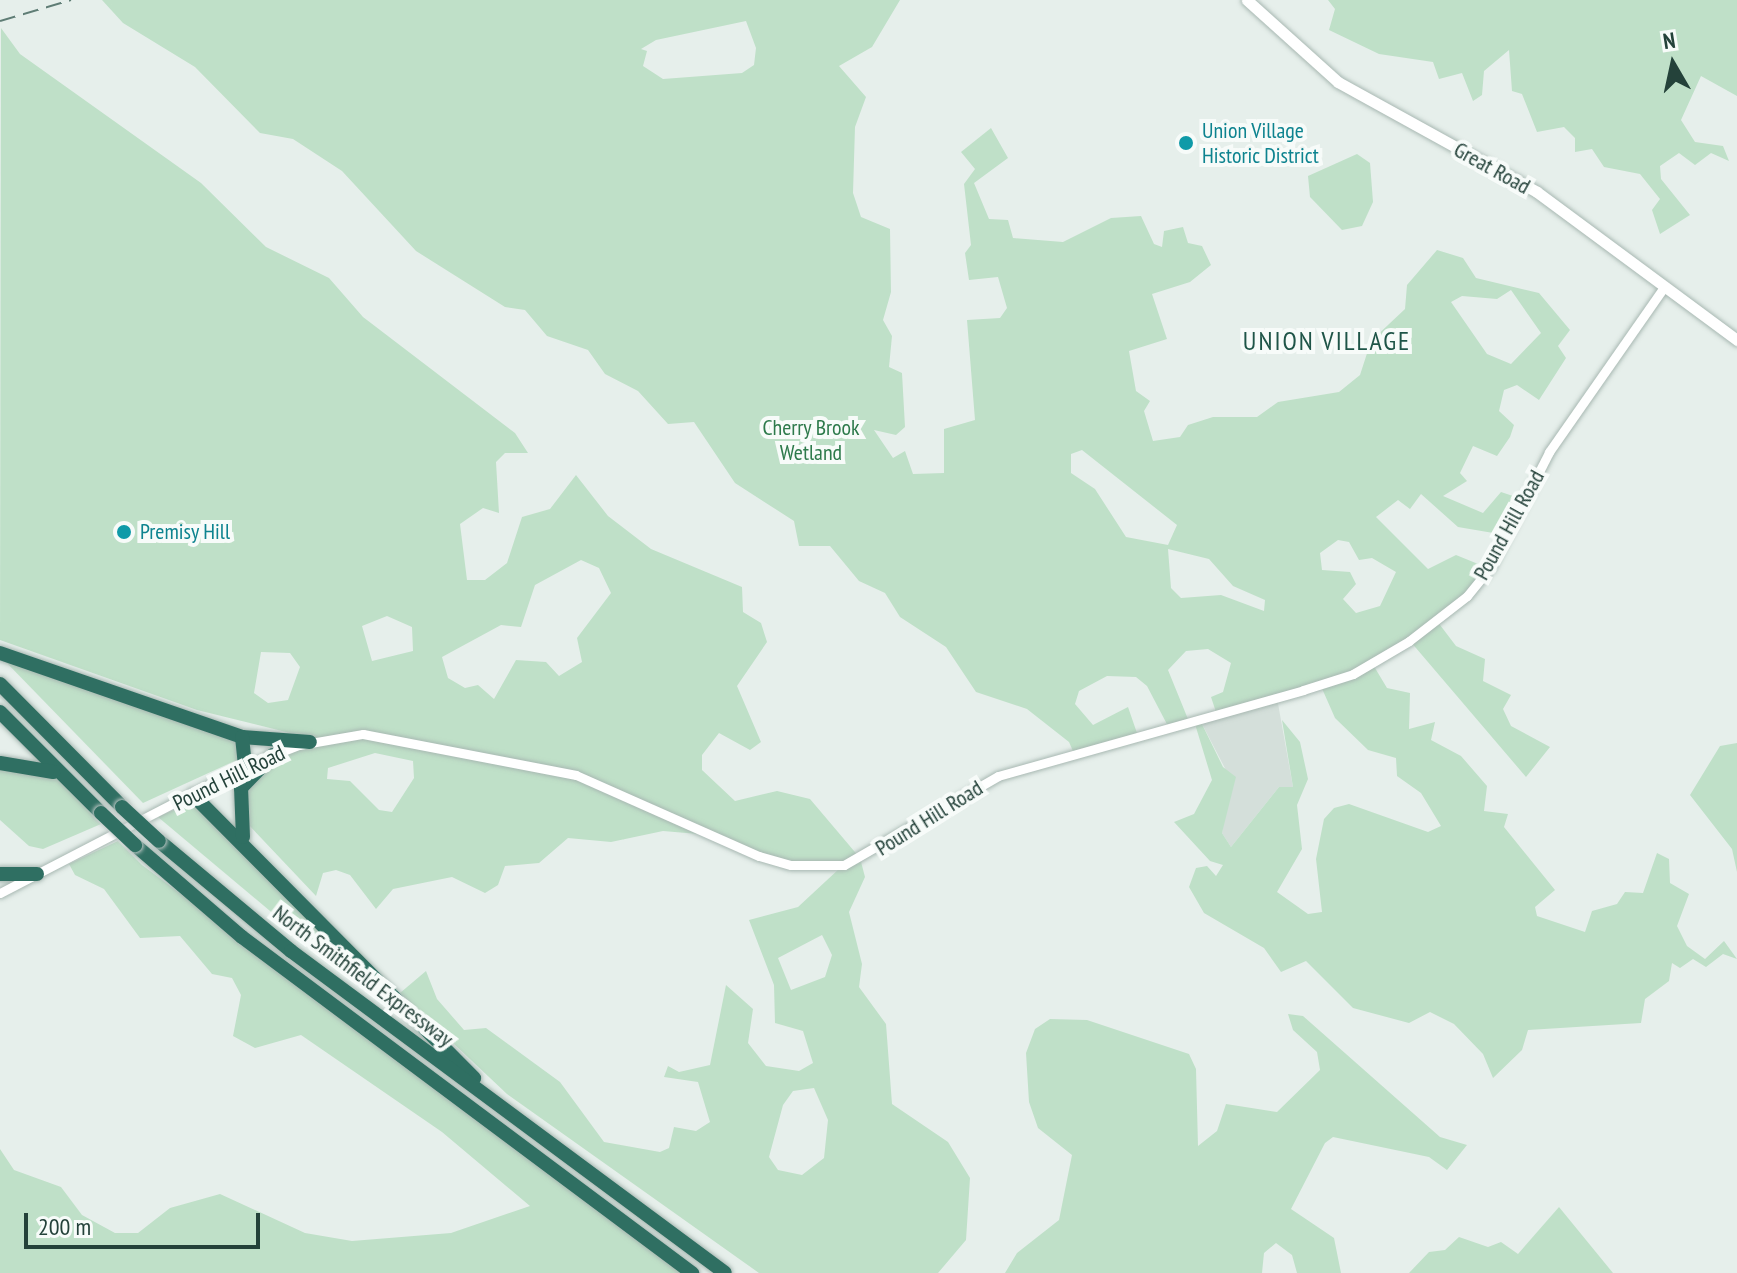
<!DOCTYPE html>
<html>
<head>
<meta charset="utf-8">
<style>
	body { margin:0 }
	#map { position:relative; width:1737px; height:1273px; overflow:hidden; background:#e6efeb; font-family:"PT Sans Narrow",sans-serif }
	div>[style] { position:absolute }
	.built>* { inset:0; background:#d4dfda }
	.green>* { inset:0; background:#bfe0c8 }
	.roads { filter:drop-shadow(0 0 2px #a8b8b2) drop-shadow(0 0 2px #a8b8b2) }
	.tertiary>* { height:9px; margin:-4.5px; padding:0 4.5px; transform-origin:4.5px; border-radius:4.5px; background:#fff }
	.secondary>* { height:11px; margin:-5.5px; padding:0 5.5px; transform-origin:5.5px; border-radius:5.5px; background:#fff }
	.motorway>* { height:14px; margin:-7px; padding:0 7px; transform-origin:7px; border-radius:7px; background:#2f6f62 }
	.rail>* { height:2px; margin-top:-1px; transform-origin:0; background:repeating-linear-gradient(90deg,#5f7d75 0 16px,transparent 0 24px) }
	.bridges { filter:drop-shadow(0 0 2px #c2cac8) drop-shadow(0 0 2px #c2cac8) }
	.motorway-bridge>* { height:14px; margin:-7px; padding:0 7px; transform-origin:7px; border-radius:7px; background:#2f6f62 }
	.dots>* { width:22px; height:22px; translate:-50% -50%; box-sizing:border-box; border:4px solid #f7fbf9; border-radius:50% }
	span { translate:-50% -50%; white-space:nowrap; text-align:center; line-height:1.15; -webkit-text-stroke:8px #f7fbf9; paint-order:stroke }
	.culture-label { font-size:22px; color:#0d838f }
	.left { translate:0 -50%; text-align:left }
	.street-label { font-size:22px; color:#24423a }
	.park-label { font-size:22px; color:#2d7a4b }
	.quarter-label { font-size:26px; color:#1f5548; letter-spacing:2px }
	.north { position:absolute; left:1633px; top:24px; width:80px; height:80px; -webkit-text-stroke:6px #f7fbf9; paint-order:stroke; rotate:351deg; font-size:22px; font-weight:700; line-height:32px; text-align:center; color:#24423a }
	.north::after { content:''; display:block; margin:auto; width:28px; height:36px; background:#24423a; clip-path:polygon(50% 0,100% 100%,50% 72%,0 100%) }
	.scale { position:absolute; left:24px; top:1213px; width:236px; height:36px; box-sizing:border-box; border:4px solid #24423a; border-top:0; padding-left:10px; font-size:24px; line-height:28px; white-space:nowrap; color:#24423a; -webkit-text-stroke:6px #f7fbf9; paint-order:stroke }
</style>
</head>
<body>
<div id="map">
	<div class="built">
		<i style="clip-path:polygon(1277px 698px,1293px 787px,1279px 787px,1231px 847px,1222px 833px,1229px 776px,1201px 722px)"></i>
	</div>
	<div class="green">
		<i style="clip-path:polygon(evenodd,102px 0,900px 0,872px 47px,839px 66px,866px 97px,855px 127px,853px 193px,861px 217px,890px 229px,891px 292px,883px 320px,892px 336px,889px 367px,902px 373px,905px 427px,896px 435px,874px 430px,893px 458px,905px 451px,913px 474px,944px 473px,944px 429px,975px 420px,967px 320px,1000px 318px,1007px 308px,998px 277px,969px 280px,965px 253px,971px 245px,964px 184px,975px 169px,961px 152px,991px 128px,1008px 158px,974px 183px,989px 219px,1008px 220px,1013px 238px,1063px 242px,1111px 218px,1141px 216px,1154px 244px,1162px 247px,1164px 231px,1183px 227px,1188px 243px,1202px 246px,1211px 265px,1190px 282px,1152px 294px,1167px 339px,1129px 351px,1136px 391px,1150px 401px,1144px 411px,1153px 441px,1180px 437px,1188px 425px,1213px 417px,1257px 417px,1278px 402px,1339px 392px,1360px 375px,1371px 341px,1405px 309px,1407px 285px,1437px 250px,1463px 258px,1476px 278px,1539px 293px,1570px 330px,1558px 346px,1566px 358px,1539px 400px,1517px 385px,1504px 390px,1499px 411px,1514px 425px,1510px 437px,1497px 456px,1473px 446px,1460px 473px,1467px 481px,1443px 496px,1483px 513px,1501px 492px,1522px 499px,1505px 535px,1458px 527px,1421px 494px,1410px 509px,1398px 500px,1376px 517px,1428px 569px,1456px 555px,1488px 568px,1437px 621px,1456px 646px,1485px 659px,1483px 681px,1511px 695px,1503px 709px,1511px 726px,1550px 747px,1526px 777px,1410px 641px,1372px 663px,1387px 688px,1410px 693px,1409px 729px,1435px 722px,1431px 740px,1461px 756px,1487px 786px,1484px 811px,1508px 814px,1504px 827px,1555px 890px,1535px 907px,1537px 916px,1585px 932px,1592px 911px,1617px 904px,1625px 892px,1643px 893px,1657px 853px,1669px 859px,1670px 883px,1689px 894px,1677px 926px,1687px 946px,1705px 959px,1724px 941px,1737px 959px,1723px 954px,1706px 967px,1693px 959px,1680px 968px,1672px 963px,1669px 981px,1645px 999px,1641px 1023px,1528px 1030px,1522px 1050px,1493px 1078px,1483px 1054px,1454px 1024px,1430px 1012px,1409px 1023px,1353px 1008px,1306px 961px,1281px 972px,1264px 948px,1204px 913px,1189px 887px,1196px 868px,1207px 866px,1216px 876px,1223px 865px,1210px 861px,1174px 822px,1194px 814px,1212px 780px,1195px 724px,1201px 722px,1223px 767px,1236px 777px,1222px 833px,1231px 847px,1279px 787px,1293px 787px,1282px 720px,1300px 742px,1308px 779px,1297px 805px,1302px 849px,1277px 892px,1308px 914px,1322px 912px,1316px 859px,1324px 819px,1334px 808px,1349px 804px,1428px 832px,1441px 826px,1421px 793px,1397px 776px,1396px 758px,1368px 750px,1335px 718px,1320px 684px,1217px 715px,1211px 697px,1223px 692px,1231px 663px,1208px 649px,1186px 651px,1168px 670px,1190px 724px,1170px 730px,1147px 686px,1136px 677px,1107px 676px,1079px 691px,1075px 704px,1093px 725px,1128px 707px,1138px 736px,1076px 758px,1069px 742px,1027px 709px,976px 692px,946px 647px,900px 617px,885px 593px,859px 581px,830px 546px,799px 546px,794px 521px,735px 483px,694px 422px,668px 424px,638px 391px,605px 374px,588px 350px,547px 336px,525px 310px,505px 307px,416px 251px,342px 171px,293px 139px,260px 133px,195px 67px,123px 23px,102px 0,746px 21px,756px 48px,754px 65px,742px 73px,663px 79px,643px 66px,647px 51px,641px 49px,656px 40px,746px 21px,102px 0,1511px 290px,1541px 333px,1511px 364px,1487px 354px,1451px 302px,1462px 296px,1497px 299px,1511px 290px,102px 0,1082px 450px,1177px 525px,1168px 545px,1126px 537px,1095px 489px,1071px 473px,1071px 454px,1082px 450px,102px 0,1338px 540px,1349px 542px,1359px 560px,1372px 558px,1396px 572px,1380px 606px,1356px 613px,1343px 599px,1356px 584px,1350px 572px,1322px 570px,1320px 553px,1338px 540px,102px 0,1168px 549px,1209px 559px,1233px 586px,1265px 600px,1264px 611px,1221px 595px,1181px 598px,1171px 588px,1168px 549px)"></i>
		<i style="clip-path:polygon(1328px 0,1737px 0,1737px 96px,1701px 76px,1681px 120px,1695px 142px,1723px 146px,1729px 161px,1711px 153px,1695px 165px,1679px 153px,1660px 166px,1661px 179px,1690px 215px,1660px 234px,1652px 210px,1660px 199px,1640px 174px,1604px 167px,1592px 149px,1575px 152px,1575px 138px,1564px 127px,1537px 132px,1522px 94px,1512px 91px,1509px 50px,1484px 71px,1482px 95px,1473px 101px,1462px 73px,1439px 79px,1433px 62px,1379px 54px,1329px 30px,1335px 9px)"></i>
		<i style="clip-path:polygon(evenodd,1px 28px,20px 54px,201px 183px,266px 247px,329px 278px,363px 317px,515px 433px,528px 453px,505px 453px,496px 462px,499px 513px,483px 508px,460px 524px,467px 580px,485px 580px,507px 563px,522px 517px,550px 509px,576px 475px,608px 516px,651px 549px,742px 587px,743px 612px,761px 623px,767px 642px,737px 686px,761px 742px,750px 750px,719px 733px,702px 755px,702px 770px,735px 801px,777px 791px,810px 799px,860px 858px,865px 877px,849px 912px,862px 964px,859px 987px,886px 1024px,892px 1104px,948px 1142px,970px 1178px,966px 1240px,938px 1273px,759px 1273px,507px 1094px,400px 993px,426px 971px,437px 999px,464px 1030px,486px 1028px,560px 1082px,604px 1142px,660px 1152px,669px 1148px,674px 1127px,696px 1131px,710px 1122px,698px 1082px,664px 1077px,668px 1066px,679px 1072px,710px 1065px,726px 985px,753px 1009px,748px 1043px,766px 1066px,799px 1071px,813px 1063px,803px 1031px,775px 1023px,774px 985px,749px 920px,798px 907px,840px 868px,791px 865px,710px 835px,663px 831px,611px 842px,568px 838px,539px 863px,505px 866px,498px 885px,485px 893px,452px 877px,393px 889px,376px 909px,350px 875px,336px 870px,323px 873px,316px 896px,246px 822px,247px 780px,294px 734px,197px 710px,0 640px,1px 28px,581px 560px,599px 568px,611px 593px,577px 638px,582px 662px,559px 676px,546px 662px,516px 660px,494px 699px,478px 685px,465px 688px,448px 678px,442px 657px,501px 625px,521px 627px,535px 585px,581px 560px,1px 28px,387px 616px,412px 627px,413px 651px,372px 661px,362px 626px,387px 616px,1px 28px,261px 652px,290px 653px,300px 667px,288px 700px,268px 703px,254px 693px,261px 652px,1px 28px,375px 753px,413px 761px,414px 778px,392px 812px,379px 810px,350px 781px,327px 779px,328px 768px,375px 753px,1px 28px,822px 935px,832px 955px,825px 977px,791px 990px,778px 958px,822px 935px,1px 28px,814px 1088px,828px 1120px,824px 1158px,802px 1175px,778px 1170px,769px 1157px,783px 1105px,793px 1091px,814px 1088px)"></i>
		<i style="clip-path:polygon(1357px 154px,1370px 163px,1373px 202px,1362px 226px,1342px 230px,1310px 197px,1308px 176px)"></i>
		<i style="clip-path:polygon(4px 660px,236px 742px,239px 759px,143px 803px)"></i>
		<i style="clip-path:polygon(1737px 743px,1737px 872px,1732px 849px,1690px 795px,1720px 746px)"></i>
		<i style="clip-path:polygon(0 762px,46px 767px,101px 824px,43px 849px,29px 846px,0 820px)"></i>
		<i style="clip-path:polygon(194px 801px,359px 961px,345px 974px,158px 817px)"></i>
		<i style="clip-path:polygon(118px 841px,142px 865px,688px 1273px,0 1273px,0 1149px,14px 1170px,61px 1187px,82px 1215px,115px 1233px,138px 1233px,170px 1208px,220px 1194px,305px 1233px,352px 1241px,451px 1233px,530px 1206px,442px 1132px,301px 1035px,255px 1048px,233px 1036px,241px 995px,232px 978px,212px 974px,180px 936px,140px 938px,104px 889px,75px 875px,69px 864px)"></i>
		<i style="clip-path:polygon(1288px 1014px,1303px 1016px,1440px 1137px,1467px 1145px,1447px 1170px,1429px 1157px,1333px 1137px,1325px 1143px,1291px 1209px,1334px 1238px,1341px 1273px,1297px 1273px,1292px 1255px,1276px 1243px,1264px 1253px,1262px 1273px,1005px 1273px,1017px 1253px,1059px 1220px,1072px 1155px,1038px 1128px,1029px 1102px,1026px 1053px,1035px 1029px,1050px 1019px,1087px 1020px,1189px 1054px,1196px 1069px,1198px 1146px,1217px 1131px,1226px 1104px,1277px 1112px,1320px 1070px,1317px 1052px,1293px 1030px)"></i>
		<i style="clip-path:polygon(1559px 1207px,1613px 1273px,1409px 1273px,1429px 1252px,1445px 1250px,1459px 1237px,1488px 1247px,1501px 1242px,1518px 1254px)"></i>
	</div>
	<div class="roads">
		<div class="tertiary">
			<i style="left:0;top:893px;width:276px;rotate:-27.4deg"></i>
			<i style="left:245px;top:766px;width:58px;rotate:-21.3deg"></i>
			<i style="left:299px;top:745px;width:65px;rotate:-9.8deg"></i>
			<i style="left:363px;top:734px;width:217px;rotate:10.9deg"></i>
			<i style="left:576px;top:775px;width:200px;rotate:23.9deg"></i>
			<i style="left:759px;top:856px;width:33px;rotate:16deg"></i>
			<i style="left:791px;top:865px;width:53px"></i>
			<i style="left:844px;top:865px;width:178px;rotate:-30deg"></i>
			<i style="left:998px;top:776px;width:317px;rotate:-15.7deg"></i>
			<i style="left:1303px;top:690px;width:52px;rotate:-17.7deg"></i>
			<i style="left:1353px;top:674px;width:65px;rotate:-30.5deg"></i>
			<i style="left:1409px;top:641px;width:73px;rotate:-37.8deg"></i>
			<i style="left:1467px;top:596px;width:38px;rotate:-51deg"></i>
			<i style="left:1491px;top:566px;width:128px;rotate:-63deg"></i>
			<i style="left:1549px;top:452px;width:198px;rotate:-55.1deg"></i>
		</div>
		<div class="secondary">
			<i style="left:1247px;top:0;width:122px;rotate:42deg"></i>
			<i style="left:1338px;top:82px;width:227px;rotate:28.9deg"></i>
			<i style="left:1537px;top:192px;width:249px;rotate:36.5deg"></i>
		</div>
		<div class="motorway">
			<i style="left:0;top:653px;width:256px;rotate:19.1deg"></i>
			<i style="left:242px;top:737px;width:68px;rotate:4.2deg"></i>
			<i style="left:0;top:684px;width:173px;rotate:45.2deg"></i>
			<i style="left:0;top:712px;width:143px;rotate:45deg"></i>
			<i style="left:242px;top:737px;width:29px;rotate:84deg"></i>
			<i style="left:0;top:763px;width:54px;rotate:9.6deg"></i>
			<i style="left:193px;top:795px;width:399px;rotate:45.2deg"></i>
			<i style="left:243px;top:837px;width:49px;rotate:-92.3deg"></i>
			<i style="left:241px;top:788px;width:46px;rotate:-45.9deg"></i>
			<i style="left:159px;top:841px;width:172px;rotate:39.8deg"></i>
			<i style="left:291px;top:951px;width:540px;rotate:36.57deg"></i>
			<i style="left:135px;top:845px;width:141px;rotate:40.7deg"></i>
			<i style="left:242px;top:937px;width:562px;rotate:36.75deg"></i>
			<i style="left:0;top:874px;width:37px"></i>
		</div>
	</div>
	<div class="rail">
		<i style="left:0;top:21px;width:74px;rotate:-16.5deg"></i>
	</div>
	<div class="bridges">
		<div class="motorway-bridge">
			<i style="left:122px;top:807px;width:50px;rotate:42.6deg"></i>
			<i style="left:101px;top:813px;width:47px;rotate:43.3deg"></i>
		</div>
	</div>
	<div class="dots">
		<i style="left:1186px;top:143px;background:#0f9aa8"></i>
		<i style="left:124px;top:532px;background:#0f9aa8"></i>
	</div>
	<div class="culture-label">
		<span class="left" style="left:1202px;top:143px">Union Village<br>Historic District</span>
		<span class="left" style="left:140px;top:532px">Premisy Hill</span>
	</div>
	<div class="street-label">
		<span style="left:1492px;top:168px;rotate:29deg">Great Road</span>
		<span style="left:1509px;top:525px;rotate:-61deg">Pound Hill Road</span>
		<span style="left:229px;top:778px;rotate:-26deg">Pound Hill Road</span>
		<span style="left:929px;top:818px;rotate:-32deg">Pound Hill Road</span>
		<span style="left:363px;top:976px;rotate:37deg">North Smithfield Expressway</span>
	</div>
	<div class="park-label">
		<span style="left:811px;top:440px">Cherry Brook<br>Wetland</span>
	</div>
	<div class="quarter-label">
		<span style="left:1327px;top:341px">UNION VILLAGE</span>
	</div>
	<div class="north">N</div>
	<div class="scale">200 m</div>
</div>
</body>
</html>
